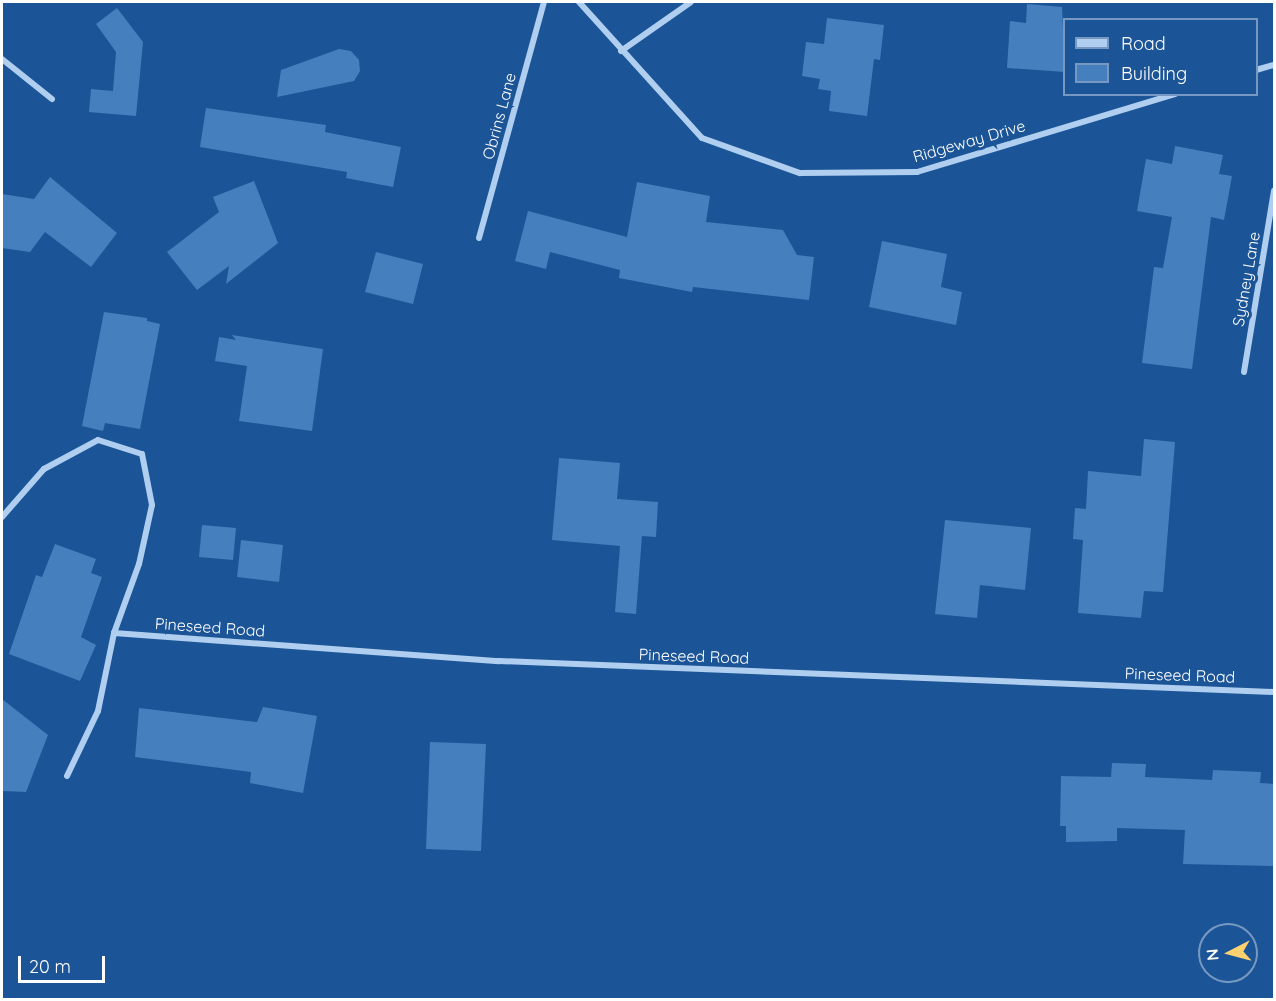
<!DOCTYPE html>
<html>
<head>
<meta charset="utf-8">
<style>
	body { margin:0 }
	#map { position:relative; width:1276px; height:1001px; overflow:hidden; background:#1c5597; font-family:Quicksand,sans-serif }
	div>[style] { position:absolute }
	.building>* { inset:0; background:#457fbd }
	.minor>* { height:6px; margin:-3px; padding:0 3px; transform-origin:3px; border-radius:3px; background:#b0cff0 }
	span { translate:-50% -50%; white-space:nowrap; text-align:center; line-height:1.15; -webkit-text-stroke:6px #1c5597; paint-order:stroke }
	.street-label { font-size:16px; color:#fff }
	.frame { position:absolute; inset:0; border:3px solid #fff; pointer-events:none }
	.legend { position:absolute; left:1063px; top:18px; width:195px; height:78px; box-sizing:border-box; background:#1c5597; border:2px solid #7799c1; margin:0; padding:8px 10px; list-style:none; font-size:18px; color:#fff }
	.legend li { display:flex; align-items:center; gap:12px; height:30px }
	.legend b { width:30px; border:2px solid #7799c1 }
	.north { position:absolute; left:1198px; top:923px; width:60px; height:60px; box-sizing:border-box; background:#1c5597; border:2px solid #7799c1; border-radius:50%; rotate:264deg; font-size:16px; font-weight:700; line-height:24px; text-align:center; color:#fff }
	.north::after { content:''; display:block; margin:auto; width:21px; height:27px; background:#ffd16f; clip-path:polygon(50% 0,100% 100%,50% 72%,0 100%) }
	.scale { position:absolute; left:18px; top:956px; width:87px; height:27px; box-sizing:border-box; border:3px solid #fff; border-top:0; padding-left:8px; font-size:18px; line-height:21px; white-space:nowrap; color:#fff; -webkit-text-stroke:4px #1c5597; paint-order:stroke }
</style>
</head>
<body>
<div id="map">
	<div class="building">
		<i style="clip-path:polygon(1027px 4px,1062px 7px,1065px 72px,1007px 68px,1010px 21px,1026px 23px)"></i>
		<i style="clip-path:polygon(117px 8px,143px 42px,136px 116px,89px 112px,91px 89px,113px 91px,116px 52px,96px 24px)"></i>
		<i style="clip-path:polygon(827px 18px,884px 25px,880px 60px,874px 59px,867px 116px,829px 111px,831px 91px,818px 89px,820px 79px,802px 76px,806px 42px,824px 44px)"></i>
		<i style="clip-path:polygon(339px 49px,351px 51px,359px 60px,360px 71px,354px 81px,277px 97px,281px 70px)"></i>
		<i style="clip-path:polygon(206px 108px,326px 125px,325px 132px,401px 147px,393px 187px,346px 178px,347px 172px,200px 147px)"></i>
		<i style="clip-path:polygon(1175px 146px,1223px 155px,1219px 174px,1232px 176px,1224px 220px,1211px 217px,1192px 369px,1142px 363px,1154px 267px,1163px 268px,1172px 217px,1137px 211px,1146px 159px,1172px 164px)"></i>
		<i style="clip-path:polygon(50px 177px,117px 233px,91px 267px,45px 232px,30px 252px,2px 248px,2px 194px,34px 199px)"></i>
		<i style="clip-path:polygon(254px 181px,278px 243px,226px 284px,229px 266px,197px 290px,167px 252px,219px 212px,213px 197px)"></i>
		<i style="clip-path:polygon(637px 182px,710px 196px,706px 222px,783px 230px,797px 255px,814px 257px,809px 300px,693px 287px,692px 292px,619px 278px,620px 270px,550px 252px,546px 269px,515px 261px,528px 211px,627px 237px)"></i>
		<i style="clip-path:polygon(882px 241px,947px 254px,941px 287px,962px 292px,956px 325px,869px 307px)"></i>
		<i style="clip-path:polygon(376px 252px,423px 264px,413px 304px,365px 292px)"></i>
		<i style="clip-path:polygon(104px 312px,147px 318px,147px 321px,160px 324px,140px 429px,105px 423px,103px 431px,82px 426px)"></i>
		<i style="clip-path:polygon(232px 335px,323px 349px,312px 431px,239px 421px,247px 366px,215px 361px,219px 337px,236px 340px)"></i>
		<i style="clip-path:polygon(1144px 439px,1175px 442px,1163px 592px,1144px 591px,1141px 618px,1078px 613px,1083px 540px,1073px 539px,1075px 508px,1086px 509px,1088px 471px,1141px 476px)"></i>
		<i style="clip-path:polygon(559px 458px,620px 463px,617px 499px,658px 502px,656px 537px,642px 536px,636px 614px,615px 612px,620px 546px,552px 540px)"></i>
		<i style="clip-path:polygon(945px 520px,1031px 528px,1025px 590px,980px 585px,977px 618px,935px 614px)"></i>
		<i style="clip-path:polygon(202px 525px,236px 528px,233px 560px,199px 557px)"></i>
		<i style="clip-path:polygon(241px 540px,283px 545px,279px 582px,237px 577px)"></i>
		<i style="clip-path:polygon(55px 544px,96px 559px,91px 573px,102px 577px,81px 637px,96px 645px,80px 681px,9px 654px,36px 575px,42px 577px)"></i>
		<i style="clip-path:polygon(2px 699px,48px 735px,26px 792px,2px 791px)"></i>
		<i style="clip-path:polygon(263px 707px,317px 716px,303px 793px,250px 783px,251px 772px,135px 757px,139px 708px,257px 722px)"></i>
		<i style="clip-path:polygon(430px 742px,486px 744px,481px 851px,426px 849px)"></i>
		<i style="clip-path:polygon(1112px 763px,1146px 764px,1145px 777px,1212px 780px,1213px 770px,1261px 772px,1260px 783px,1275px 784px,1275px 866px,1183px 864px,1185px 830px,1117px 828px,1117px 841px,1066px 842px,1066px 826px,1060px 826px,1061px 776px,1111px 777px)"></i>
	</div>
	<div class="minor">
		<i style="left:579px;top:2px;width:183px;rotate:47.9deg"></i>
		<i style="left:702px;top:138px;width:104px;rotate:19.7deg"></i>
		<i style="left:800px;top:173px;width:117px;rotate:-0.5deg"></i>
		<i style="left:917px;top:172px;width:270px;rotate:-16.8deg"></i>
		<i style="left:621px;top:51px;width:85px;rotate:-35deg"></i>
		<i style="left:2px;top:59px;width:64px;rotate:38.7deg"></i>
		<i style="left:1256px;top:70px;width:19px;rotate:-16deg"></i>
		<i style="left:479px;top:238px;width:245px;rotate:-74.6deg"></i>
		<i style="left:1244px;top:372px;width:184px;rotate:-80.6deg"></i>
		<i style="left:2px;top:517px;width:64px;rotate:-48.8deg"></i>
		<i style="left:44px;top:469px;width:61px;rotate:-28.2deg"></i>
		<i style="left:98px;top:440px;width:46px;rotate:17.7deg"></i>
		<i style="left:142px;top:454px;width:52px;rotate:78.9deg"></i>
		<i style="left:152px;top:505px;width:60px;rotate:102.4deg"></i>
		<i style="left:139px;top:564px;width:73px;rotate:109.9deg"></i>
		<i style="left:114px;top:633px;width:80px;rotate:101.6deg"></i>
		<i style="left:98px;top:711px;width:72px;rotate:115.5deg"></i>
		<i style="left:114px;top:633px;width:386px;rotate:4.2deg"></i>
		<i style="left:499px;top:661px;width:776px;rotate:2.29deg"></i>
	</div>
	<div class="street-label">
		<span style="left:499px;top:116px;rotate:-75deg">Obrins Lane</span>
		<span style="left:969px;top:141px;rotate:-16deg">Ridgeway Drive</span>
		<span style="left:1246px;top:279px;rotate:-80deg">Sydney Lane</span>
		<span style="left:210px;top:627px;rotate:4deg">Pineseed Road</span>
		<span style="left:694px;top:656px;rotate:2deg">Pineseed Road</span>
		<span style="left:1180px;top:675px;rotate:2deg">Pineseed Road</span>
	</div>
	<div class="frame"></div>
	<ul class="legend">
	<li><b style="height:8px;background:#b0cff0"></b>Road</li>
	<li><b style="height:16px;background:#457fbd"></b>Building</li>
	</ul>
	<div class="north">N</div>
	<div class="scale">20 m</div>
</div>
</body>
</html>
